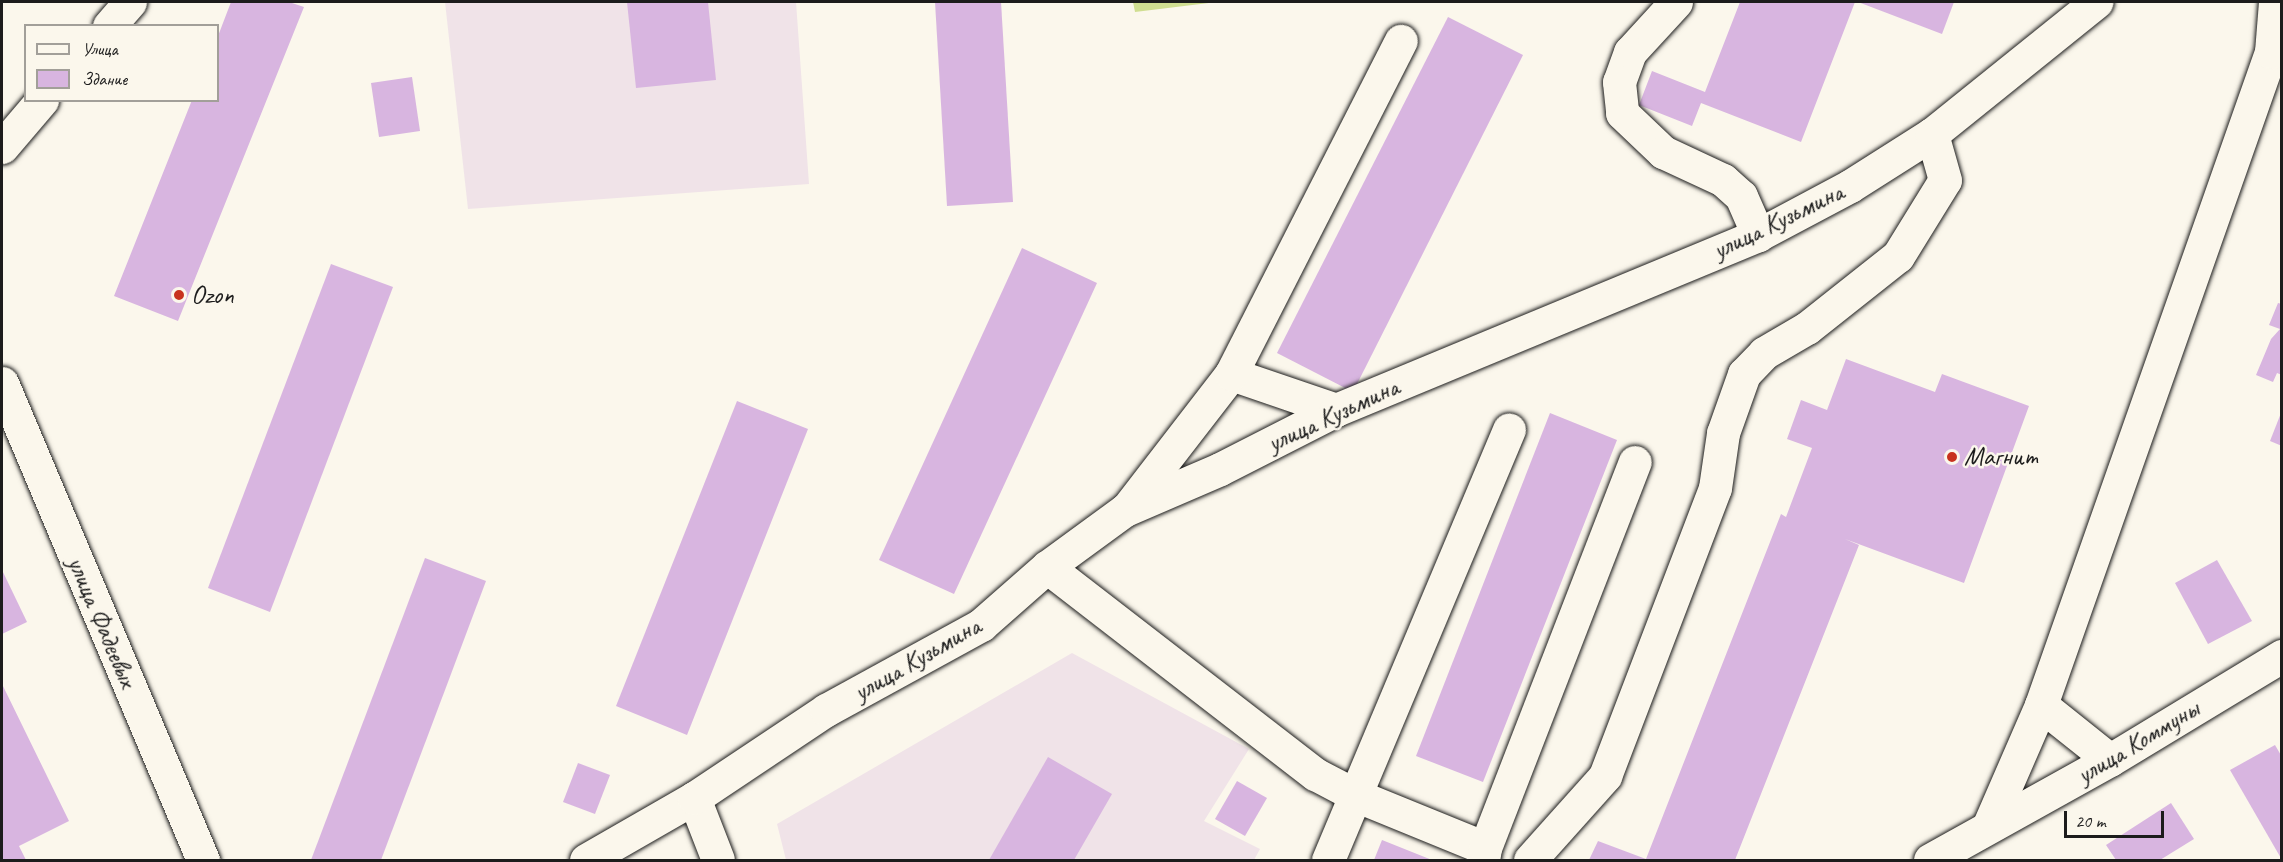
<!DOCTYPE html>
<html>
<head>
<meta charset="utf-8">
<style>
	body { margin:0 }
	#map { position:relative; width:2283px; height:862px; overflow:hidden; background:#fbf7ec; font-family:Caveat,sans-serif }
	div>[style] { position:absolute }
	.built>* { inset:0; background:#f0e3e8 }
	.green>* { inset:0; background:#d0de91 }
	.building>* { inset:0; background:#d8b5e0 }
	.roads { filter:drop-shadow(0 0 2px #1c1c1c) drop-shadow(0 0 2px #1c1c1c) }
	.minor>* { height:33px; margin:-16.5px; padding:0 16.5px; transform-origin:16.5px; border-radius:16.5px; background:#fbf7ec }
	.dots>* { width:16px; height:16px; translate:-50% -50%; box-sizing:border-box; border:3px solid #fbf7ec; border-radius:50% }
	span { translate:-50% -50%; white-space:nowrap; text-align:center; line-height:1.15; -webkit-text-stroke:5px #fbf7ec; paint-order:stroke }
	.street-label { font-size:26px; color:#1c1c1c }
	.poi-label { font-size:26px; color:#1c1c1c }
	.left { translate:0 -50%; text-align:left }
	.frame { position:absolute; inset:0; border:3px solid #1c1c1c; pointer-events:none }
	.legend { position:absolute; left:24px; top:24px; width:195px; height:78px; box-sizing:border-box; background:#fbf7ec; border:2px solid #a29f99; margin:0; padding:8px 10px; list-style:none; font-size:18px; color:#1c1c1c }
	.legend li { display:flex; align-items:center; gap:12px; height:30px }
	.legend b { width:30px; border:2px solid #a29f99 }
	.scale { position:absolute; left:2064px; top:811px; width:100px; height:27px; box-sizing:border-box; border:3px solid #1c1c1c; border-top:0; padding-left:8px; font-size:18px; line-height:21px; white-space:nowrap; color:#1c1c1c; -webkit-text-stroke:4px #fbf7ec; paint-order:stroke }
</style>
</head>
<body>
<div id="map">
	<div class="built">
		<i style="clip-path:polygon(445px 2px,796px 2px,809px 184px,468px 209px)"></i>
		<i style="clip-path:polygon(1072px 653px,1249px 749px,1204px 821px,1260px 849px,1254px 860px,786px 860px,777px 824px)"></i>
	</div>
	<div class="green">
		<i style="clip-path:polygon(1133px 2px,1217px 2px,1135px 12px)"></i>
	</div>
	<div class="building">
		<i style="clip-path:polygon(231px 2px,289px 2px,304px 7px,178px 321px,114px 296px,192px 100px,218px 100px,218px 36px)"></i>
		<i style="clip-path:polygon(627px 2px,708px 2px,716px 80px,636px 88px)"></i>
		<i style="clip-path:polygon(935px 2px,1001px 2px,1013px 202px,947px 206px)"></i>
		<i style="clip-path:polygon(1740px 2px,1855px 2px,1801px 142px,1701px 103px,1692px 126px,1639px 105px,1652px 71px,1705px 92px)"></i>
		<i style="clip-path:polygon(1858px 2px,1954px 2px,1942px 34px)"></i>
		<i style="clip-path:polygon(1448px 17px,1523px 55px,1353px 392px,1277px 353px)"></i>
		<i style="clip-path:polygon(412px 77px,420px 131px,379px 137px,371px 83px)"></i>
		<i style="clip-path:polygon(1022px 248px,1097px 283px,954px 594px,879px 560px)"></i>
		<i style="clip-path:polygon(331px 264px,393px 287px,270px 612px,208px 588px)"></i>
		<i style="clip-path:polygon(2278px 303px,2282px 304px,2282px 375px,2277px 373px,2273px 382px,2256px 375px,2271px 339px,2280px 329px,2269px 325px)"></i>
		<i style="clip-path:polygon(1846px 359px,1935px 392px,1942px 374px,2029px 406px,1964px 583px,1845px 539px,1859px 545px,1735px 860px,1589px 860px,1598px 841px,1646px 859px,1781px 514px,1786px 517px,1812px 448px,1787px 439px,1801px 400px,1827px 410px)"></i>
		<i style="clip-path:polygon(737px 401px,808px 429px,687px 735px,616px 706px)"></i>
		<i style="clip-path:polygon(1550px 413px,1617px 440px,1483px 782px,1416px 756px)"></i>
		<i style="clip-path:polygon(2281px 413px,2282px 413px,2282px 446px,2270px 441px)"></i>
		<i style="clip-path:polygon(425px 558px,486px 581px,381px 860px,311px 860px)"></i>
		<i style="clip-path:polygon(2217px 560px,2252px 621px,2208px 644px,2175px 583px)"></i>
		<i style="clip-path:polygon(2px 570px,27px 622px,2px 634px)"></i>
		<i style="clip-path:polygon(2px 684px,69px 821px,19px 846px,26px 860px,2px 860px)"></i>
		<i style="clip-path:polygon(2275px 745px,2282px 757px,2282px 860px,2230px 770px)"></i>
		<i style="clip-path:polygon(1048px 757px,1112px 794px,1074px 860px,989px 860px)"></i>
		<i style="clip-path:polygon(578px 763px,610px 775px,595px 814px,563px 802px)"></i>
		<i style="clip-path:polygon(1237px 781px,1267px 798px,1245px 836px,1215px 819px)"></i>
		<i style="clip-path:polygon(2171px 803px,2194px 839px,2160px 860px,2116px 860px,2106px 845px)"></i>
		<i style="clip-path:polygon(1382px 840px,1432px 860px,1374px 860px)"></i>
	</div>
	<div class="roads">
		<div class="minor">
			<i style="left:1676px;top:2px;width:68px;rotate:132.6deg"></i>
			<i style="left:1630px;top:52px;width:32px;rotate:110deg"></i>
			<i style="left:1619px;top:82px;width:31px;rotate:84deg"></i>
			<i style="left:1622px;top:113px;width:57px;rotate:43.6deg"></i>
			<i style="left:1663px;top:152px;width:66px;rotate:25deg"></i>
			<i style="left:1723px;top:180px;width:24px;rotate:42deg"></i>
			<i style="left:1741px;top:196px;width:43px;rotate:66.4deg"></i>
			<i style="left:109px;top:26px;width:32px;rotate:-49deg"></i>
			<i style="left:2px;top:147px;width:62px;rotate:-49.6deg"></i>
			<i style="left:1231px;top:374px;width:111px;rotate:18.9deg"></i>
			<i style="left:2px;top:383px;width:518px;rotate:67.15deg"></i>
			<i style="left:1129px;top:506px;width:167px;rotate:-52.3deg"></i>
			<i style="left:1231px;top:374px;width:374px;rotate:-63deg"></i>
			<i style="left:1047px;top:567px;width:339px;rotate:37.7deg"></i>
			<i style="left:1315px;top:774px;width:45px;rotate:27.7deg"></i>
			<i style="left:1355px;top:795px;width:140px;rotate:22.2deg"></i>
			<i style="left:1485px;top:848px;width:12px;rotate:99deg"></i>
			<i style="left:2041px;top:705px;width:88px;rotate:38.6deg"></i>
			<i style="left:694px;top:798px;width:66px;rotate:68.8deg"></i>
			<i style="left:1988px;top:827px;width:133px;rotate:-66.5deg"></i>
			<i style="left:2041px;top:705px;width:692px;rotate:-70.6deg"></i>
			<i style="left:2271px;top:52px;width:50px;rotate:-85.4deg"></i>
			<i style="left:1485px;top:848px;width:414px;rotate:-68.8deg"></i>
			<i style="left:586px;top:860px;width:125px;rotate:-29.9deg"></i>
			<i style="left:694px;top:798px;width:159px;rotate:-33.7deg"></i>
			<i style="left:826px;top:710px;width:177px;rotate:-28.7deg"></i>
			<i style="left:981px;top:625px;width:88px;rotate:-41.3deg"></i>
			<i style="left:1047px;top:567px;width:97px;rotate:-36.2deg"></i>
			<i style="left:1125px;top:510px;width:103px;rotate:-23.3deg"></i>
			<i style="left:1220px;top:469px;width:130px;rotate:-27deg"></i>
			<i style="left:1336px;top:410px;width:457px;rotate:-22.5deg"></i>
			<i style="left:1758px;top:235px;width:104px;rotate:-28deg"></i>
			<i style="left:1850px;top:186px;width:97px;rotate:-32.4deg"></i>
			<i style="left:1932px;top:134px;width:211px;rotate:-38.8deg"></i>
			<i style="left:1328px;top:860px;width:467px;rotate:-67.2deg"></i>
			<i style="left:1530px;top:860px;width:113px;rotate:-48.2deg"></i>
			<i style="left:1605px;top:776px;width:308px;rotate:-69.1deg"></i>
			<i style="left:1715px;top:488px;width:56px;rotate:-81.7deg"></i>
			<i style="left:1723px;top:433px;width:63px;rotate:-70.4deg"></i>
			<i style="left:1744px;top:374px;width:29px;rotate:-46deg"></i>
			<i style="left:1764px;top:353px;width:50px;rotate:-30.2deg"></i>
			<i style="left:1807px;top:328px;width:116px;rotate:-38.4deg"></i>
			<i style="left:1898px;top:256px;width:89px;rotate:-58.3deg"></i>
			<i style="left:1945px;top:180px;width:48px;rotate:-105.8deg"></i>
			<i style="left:1930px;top:860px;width:206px;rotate:-29.1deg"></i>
			<i style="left:2110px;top:760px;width:201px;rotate:-31.2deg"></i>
		</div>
	</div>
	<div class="dots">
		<i style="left:179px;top:295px;background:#c8321e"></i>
		<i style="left:1952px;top:457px;background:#c8321e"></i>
	</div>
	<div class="street-label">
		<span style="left:1778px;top:221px;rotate:-26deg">улица Кузьмина</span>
		<span style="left:1333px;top:415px;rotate:-25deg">улица Кузьмина</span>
		<span style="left:102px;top:622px;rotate:67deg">улица Фадеевых</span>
		<span style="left:917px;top:659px;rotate:-30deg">улица Кузьмина</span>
		<span style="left:2138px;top:742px;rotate:-31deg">улица Коммуны</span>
	</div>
	<div class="poi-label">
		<span class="left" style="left:191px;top:295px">Ozon</span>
		<span class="left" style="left:1964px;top:457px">Магнит</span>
	</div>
	<div class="frame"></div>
	<ul class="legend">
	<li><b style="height:8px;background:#fbf7ec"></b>Улица</li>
	<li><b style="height:16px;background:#d8b5e0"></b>Здание</li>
	</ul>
	<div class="scale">20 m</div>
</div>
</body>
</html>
